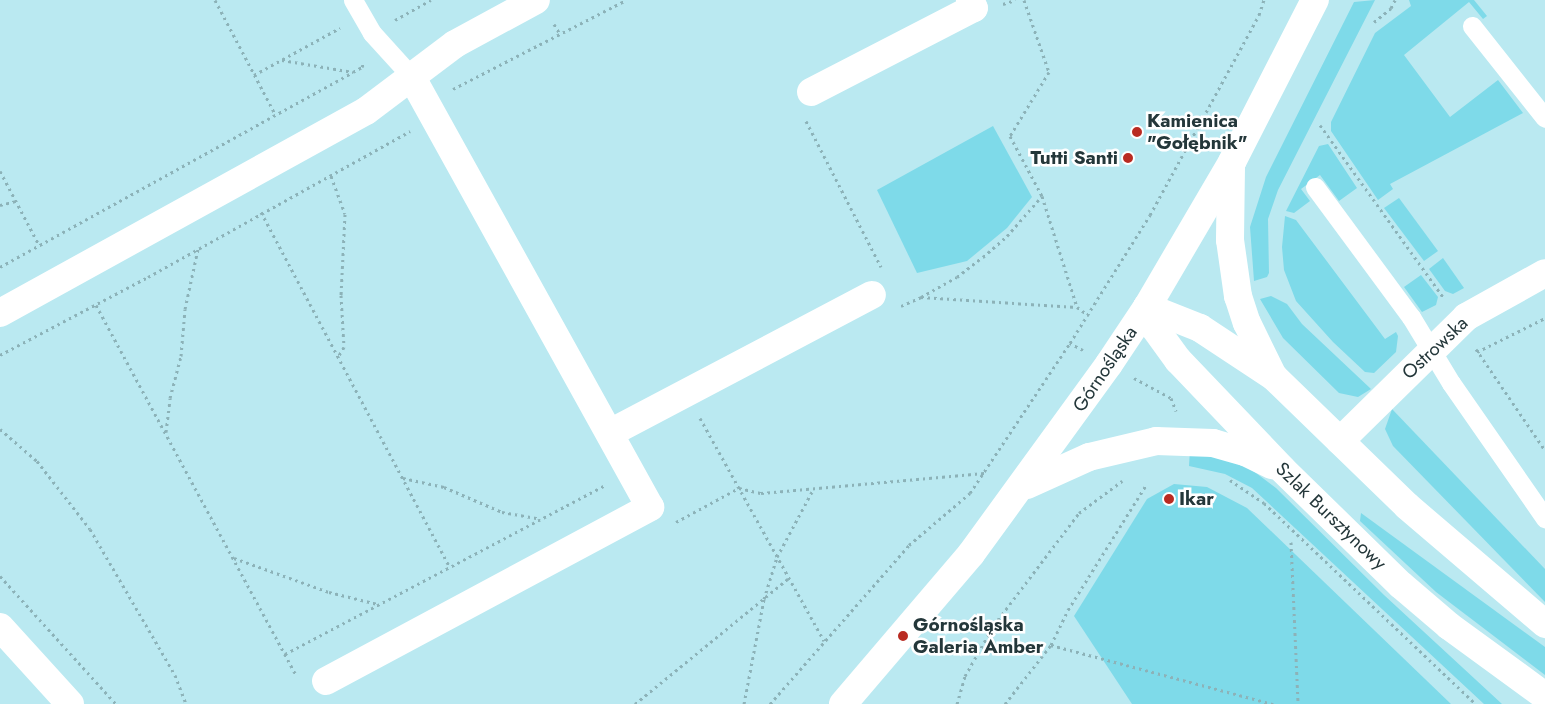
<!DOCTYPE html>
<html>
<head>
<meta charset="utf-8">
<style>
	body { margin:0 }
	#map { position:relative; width:1545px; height:704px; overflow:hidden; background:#bae9f1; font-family:Jost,sans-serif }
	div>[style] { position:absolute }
	.green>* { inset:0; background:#7edae9 }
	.path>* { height:3px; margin-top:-1.5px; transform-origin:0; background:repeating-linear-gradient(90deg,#8cb2b8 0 2.5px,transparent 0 6.5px) }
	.lane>* { height:19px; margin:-9.5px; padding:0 9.5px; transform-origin:9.5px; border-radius:9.5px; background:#fff }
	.street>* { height:28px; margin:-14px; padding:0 14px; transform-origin:14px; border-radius:14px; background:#fff }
	.secondary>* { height:28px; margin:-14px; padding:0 14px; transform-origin:14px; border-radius:14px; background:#fff }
	.dots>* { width:14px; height:14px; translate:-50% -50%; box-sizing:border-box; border:2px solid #fff; border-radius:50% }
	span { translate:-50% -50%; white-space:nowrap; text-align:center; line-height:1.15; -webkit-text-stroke:5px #fff; paint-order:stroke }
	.poi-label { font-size:19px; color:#24373a; font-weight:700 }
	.left { translate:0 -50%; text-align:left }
	.right { translate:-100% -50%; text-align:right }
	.street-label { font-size:19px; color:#24373a }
</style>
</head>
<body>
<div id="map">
	<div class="green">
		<i style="clip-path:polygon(1375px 0,1278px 190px,1268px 219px,1269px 273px,1267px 277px,1254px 281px,1250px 227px,1266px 177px,1354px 2px)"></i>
		<i style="clip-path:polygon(1409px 0,1474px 0,1487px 16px,1483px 19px,1469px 2px,1404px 55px,1450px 117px,1498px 80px,1523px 113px,1390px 184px,1393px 189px,1378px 200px,1331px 131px,1331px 122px,1375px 33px,1411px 6px)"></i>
		<i style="clip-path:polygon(993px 126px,1032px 197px,1007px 228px,967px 261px,917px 273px,877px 190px)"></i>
		<i style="clip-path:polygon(1328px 144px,1357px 188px,1339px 201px,1320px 175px,1301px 189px,1310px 201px,1294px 213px,1286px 211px,1319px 146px)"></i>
		<i style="clip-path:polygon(1399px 198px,1438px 251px,1424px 261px,1384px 208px)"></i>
		<i style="clip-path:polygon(1285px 216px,1296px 220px,1385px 339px,1396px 332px,1398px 336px,1396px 352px,1374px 373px,1365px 372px,1333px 342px,1296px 301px,1284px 270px,1282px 247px)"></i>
		<i style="clip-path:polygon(1443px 258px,1464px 288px,1453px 294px,1445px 291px,1429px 269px)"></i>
		<i style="clip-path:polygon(1421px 275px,1438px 297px,1436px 305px,1422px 312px,1404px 287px)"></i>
		<i style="clip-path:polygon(1271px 296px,1287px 304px,1302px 324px,1371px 389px,1358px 397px,1339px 393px,1283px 338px,1260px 299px)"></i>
		<i style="clip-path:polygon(1392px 409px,1545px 569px,1545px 602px,1393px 446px,1385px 429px)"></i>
		<i style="clip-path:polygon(1190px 449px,1244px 464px,1276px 488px,1384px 595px,1502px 704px,1484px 704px,1252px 488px,1225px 474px,1189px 466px)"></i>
		<i style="clip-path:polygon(1174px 484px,1207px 487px,1247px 508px,1451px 704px,1132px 704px,1074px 616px,1147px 499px)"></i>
		<i style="clip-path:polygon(1361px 513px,1545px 647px,1545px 675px,1436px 592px,1360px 521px)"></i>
	</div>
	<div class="path">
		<i style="left:215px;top:0;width:129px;rotate:62.2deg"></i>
		<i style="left:1024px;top:0;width:76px;rotate:70.9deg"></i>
		<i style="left:1049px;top:72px;width:75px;rotate:121.4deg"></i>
		<i style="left:1010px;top:136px;width:68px;rotate:61.9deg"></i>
		<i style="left:1042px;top:196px;width:116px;rotate:72.5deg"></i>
		<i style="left:1077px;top:307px;width:14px;rotate:36deg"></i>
		<i style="left:1003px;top:4px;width:13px;rotate:-18deg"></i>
		<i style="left:395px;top:20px;width:41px;rotate:-29.1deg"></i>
		<i style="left:1374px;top:22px;width:22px;rotate:-39deg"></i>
		<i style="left:1391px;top:8px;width:9px;rotate:-63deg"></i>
		<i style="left:554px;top:24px;width:12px;rotate:59deg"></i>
		<i style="left:282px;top:60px;width:72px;rotate:9.6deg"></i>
		<i style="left:254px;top:75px;width:98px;rotate:-28.7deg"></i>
		<i style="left:453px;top:89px;width:195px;rotate:-27.2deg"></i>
		<i style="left:806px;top:121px;width:164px;rotate:62.8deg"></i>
		<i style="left:1320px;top:125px;width:211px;rotate:54.4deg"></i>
		<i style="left:0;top:171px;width:84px;rotate:62.2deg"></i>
		<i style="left:331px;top:176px;width:40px;rotate:69.8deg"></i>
		<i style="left:345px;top:214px;width:81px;rotate:92.8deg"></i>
		<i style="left:341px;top:295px;width:52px;rotate:86.7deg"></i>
		<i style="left:344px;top:347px;width:12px;rotate:121deg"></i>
		<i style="left:0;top:205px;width:16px;rotate:-14deg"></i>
		<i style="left:261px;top:212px;width:402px;rotate:62deg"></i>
		<i style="left:0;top:267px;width:403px;rotate:-28.9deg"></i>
		<i style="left:353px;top:72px;width:10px;rotate:-29deg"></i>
		<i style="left:362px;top:67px;width:5px;rotate:-68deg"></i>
		<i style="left:921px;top:297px;width:41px;rotate:-29.1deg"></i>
		<i style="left:957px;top:277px;width:33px;rotate:-38deg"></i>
		<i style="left:983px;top:257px;width:32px;rotate:-41deg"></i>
		<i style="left:1007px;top:236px;width:53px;rotate:-48.8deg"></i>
		<i style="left:96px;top:305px;width:422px;rotate:61.6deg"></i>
		<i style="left:901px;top:306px;width:22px;rotate:-24deg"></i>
		<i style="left:921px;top:297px;width:156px;rotate:3.7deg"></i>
		<i style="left:1476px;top:349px;width:122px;rotate:55.7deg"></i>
		<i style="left:1083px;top:350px;width:15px;rotate:-152deg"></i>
		<i style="left:1070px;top:343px;width:151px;rotate:-58deg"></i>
		<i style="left:1150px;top:215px;width:228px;rotate:-61.4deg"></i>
		<i style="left:1259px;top:15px;width:16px;rotate:-72deg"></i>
		<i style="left:1477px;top:352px;width:76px;rotate:-26.6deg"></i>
		<i style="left:0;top:355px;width:167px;rotate:-27.8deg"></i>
		<i style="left:148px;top:277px;width:300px;rotate:-29.1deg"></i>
		<i style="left:1134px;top:378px;width:42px;rotate:28.4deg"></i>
		<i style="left:1171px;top:398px;width:14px;rotate:69deg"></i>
		<i style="left:700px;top:418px;width:255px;rotate:60.9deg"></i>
		<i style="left:0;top:429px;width:49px;rotate:40.9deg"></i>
		<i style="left:37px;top:461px;width:86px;rotate:52.1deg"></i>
		<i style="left:90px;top:529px;width:169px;rotate:59.8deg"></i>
		<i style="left:175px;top:675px;width:31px;rotate:69deg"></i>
		<i style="left:166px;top:432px;width:34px;rotate:-83deg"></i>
		<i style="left:170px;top:398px;width:43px;rotate:-75.3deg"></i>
		<i style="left:181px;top:356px;width:47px;rotate:-85.1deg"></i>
		<i style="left:185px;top:309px;width:61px;rotate:-77.8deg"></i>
		<i style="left:403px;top:478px;width:42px;rotate:12.4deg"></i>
		<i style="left:444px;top:487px;width:63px;rotate:23.3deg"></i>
		<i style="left:502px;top:512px;width:39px;rotate:10deg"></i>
		<i style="left:1230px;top:480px;width:41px;rotate:34.1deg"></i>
		<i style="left:1264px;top:503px;width:292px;rotate:43.5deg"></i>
		<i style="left:676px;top:522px;width:72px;rotate:-28.4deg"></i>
		<i style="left:739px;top:488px;width:23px;rotate:13deg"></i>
		<i style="left:761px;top:493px;width:224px;rotate:-5.1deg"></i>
		<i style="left:1291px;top:542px;width:162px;rotate:87.5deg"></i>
		<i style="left:234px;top:558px;width:101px;rotate:19.7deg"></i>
		<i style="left:329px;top:592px;width:50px;rotate:13.8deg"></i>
		<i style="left:0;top:576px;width:173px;rotate:47.8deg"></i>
		<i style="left:1051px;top:645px;width:230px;rotate:14.9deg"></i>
		<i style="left:285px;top:654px;width:362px;rotate:-27.8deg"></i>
		<i style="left:635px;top:704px;width:199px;rotate:-39.3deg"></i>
		<i style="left:744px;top:704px;width:107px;rotate:-79.2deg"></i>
		<i style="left:764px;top:599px;width:44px;rotate:-72.8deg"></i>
		<i style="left:777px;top:557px;width:76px;rotate:-61.8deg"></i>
		<i style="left:770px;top:704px;width:211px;rotate:-48.8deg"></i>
		<i style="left:909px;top:545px;width:80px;rotate:-40.4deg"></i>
		<i style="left:970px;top:493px;width:180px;rotate:-56.3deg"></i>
		<i style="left:957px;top:704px;width:29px;rotate:-74deg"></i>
		<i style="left:965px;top:676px;width:59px;rotate:-60.4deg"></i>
		<i style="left:994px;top:625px;width:141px;rotate:-52.8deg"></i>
		<i style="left:1079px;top:513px;width:54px;rotate:-36.7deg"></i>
		<i style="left:1005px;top:704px;width:75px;rotate:-52.1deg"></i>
		<i style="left:1051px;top:645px;width:39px;rotate:-64deg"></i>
		<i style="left:1068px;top:610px;width:147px;rotate:-58deg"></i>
	</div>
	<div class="lane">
		<i style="left:353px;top:0;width:38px;rotate:60deg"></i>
		<i style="left:372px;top:33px;width:58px;rotate:47.8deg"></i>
		<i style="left:1472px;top:26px;width:117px;rotate:51.6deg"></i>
		<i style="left:1315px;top:187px;width:162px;rotate:53.6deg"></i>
		<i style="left:1411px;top:317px;width:77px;rotate:58.8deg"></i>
		<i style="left:1451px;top:383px;width:165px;rotate:55.2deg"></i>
	</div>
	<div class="street">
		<i style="left:811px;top:92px;width:183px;rotate:-27.3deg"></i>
		<i style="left:974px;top:8px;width:9px;rotate:-117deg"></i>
		<i style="left:0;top:313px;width:418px;rotate:-28.9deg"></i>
		<i style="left:366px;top:111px;width:111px;rotate:-37deg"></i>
		<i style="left:455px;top:44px;width:92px;rotate:-28.5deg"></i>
		<i style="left:610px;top:433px;width:296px;rotate:-27.8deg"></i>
		<i style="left:1340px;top:441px;width:177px;rotate:-44.5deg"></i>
		<i style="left:1466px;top:317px;width:90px;rotate:-29.1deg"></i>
		<i style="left:326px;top:681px;width:368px;rotate:-28.2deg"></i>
		<i style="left:650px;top:507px;width:493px;rotate:-119deg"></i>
	</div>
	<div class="secondary">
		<i style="left:1231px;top:167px;width:73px;rotate:90.8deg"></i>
		<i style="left:1230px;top:240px;width:57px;rotate:81.9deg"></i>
		<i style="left:1238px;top:296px;width:28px;rotate:72deg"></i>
		<i style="left:1247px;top:323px;width:55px;rotate:63.9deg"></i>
		<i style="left:1147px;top:307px;width:21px;rotate:71deg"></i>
		<i style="left:1154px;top:327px;width:41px;rotate:54deg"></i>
		<i style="left:1178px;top:360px;width:151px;rotate:46.3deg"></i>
		<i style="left:1282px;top:469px;width:166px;rotate:44.3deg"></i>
		<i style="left:1401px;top:585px;width:63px;rotate:40.5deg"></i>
		<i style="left:1449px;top:626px;width:119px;rotate:36.1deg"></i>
		<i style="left:1147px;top:307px;width:57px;rotate:21.6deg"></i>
		<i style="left:1200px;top:328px;width:89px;rotate:33.5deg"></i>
		<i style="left:1274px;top:377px;width:185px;rotate:44.1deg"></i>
		<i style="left:1407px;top:506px;width:182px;rotate:40.5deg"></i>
		<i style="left:1027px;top:485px;width:68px;rotate:-24.3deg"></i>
		<i style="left:1089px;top:457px;width:69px;rotate:-13.4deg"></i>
		<i style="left:1156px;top:441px;width:57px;rotate:2deg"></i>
		<i style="left:1213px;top:443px;width:33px;rotate:16deg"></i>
		<i style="left:1245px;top:452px;width:30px;rotate:26deg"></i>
		<i style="left:0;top:627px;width:104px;rotate:47.7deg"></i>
		<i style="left:843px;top:704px;width:197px;rotate:-49.5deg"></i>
		<i style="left:971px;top:554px;width:235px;rotate:-54deg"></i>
		<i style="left:1109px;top:364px;width:69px;rotate:-56.3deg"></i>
		<i style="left:1147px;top:307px;width:168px;rotate:-59.6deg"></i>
		<i style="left:1232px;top:162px;width:182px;rotate:-62.9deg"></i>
	</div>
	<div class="dots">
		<i style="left:1137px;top:132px;background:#b92b22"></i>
		<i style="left:1128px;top:158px;background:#b92b22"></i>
		<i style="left:1169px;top:499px;background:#b92b22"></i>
		<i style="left:903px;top:636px;background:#b92b22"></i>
	</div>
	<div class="poi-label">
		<span class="left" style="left:1147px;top:132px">Kamienica<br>"Gołębnik"</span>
		<span class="right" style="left:1118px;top:158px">Tutti Santi</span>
		<span class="left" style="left:1179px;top:499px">Ikar</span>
		<span class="left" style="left:913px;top:636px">Górnośląska<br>Galeria Amber</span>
	</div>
	<div class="street-label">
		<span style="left:1435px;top:348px;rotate:-43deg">Ostrowska</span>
		<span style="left:1105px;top:369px;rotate:-56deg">Górnośląska</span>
		<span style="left:1331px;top:516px;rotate:44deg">Szlak Bursztynowy</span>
	</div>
</div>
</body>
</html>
